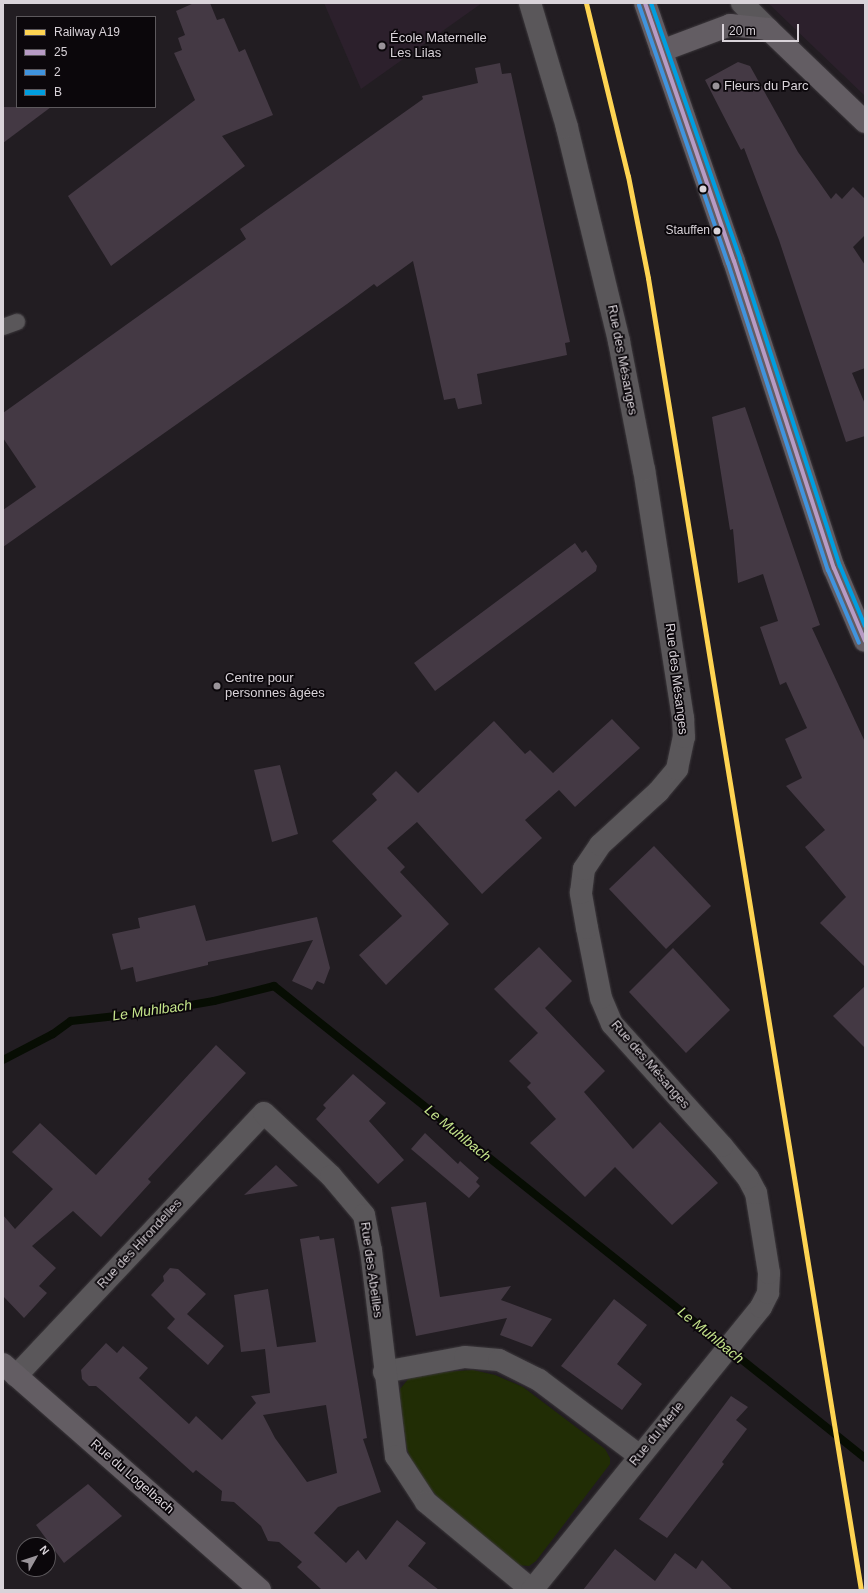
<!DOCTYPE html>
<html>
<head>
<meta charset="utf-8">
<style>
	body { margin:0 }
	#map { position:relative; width:868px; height:1593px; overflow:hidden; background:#221d22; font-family:Helvetica,sans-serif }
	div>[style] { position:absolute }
	.built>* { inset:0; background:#2c202c }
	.green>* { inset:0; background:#212d05 }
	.stream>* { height:8px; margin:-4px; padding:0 4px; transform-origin:4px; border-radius:4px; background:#070d03 }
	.building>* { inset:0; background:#443944 }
	.roads { filter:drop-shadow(0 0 1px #3c383c) drop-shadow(0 0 1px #3c383c) }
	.lane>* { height:16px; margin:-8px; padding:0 8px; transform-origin:8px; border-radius:8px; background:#5a575a }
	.street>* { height:22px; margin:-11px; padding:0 11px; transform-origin:11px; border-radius:11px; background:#5a575a }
	.secondary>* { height:22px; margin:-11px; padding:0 11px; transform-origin:11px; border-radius:11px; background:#635d63 }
	.bus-1>* { height:4px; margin:-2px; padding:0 2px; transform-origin:2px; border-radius:2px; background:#b79bc5 }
	.bus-2>* { height:4px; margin:-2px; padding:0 2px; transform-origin:2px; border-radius:2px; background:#4094de }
	.bus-3>* { height:4px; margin:-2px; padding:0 2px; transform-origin:2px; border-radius:2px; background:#009ee0 }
	.rail-1>* { height:5px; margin:-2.5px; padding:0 2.5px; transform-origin:2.5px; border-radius:2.5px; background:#fed452 }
	.dots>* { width:11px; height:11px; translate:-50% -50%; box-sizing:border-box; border:2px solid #0b070b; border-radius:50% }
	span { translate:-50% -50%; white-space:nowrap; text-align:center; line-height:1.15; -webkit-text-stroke:3.5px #0b070b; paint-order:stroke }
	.bus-label { font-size:12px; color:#d9d3d9 }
	.right { translate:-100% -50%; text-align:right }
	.poi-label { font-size:13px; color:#d9d3d9 }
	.left { translate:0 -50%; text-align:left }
	.street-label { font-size:13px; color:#d9d3d9 }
	.water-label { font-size:14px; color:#c5e58b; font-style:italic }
	.frame { position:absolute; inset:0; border:4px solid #d9d3d9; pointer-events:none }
	.legend { position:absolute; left:16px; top:16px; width:140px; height:92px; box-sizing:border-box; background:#0b070b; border:1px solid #5d595d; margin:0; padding:5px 7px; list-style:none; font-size:12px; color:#d9d3d9 }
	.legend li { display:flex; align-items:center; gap:8px; height:20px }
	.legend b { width:20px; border:1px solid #5d595d }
	.north { position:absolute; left:16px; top:1537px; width:40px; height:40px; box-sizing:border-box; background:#0b070b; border:1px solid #5d595d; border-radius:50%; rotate:51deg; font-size:11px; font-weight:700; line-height:16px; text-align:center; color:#d9d3d9 }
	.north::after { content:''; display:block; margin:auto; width:14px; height:18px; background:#999399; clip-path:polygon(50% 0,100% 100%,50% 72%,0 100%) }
	.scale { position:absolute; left:722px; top:24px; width:77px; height:18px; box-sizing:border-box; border:2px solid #d9d3d9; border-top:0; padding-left:5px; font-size:12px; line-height:14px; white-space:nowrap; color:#d9d3d9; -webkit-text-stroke:3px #0b070b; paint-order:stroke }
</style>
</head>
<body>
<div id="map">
	<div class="built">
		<i style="clip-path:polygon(324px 3px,482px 3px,361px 89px)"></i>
		<i style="clip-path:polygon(768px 3px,865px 3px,865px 96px)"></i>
	</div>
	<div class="green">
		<i style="clip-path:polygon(473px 1370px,495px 1375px,523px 1387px,605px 1449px,610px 1458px,610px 1464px,536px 1561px,529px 1566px,517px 1565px,439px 1499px,416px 1471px,407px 1449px,400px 1406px,400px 1389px,410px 1377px,427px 1373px)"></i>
	</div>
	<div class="stream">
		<i style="left:3px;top:1060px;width:56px;rotate:-27.5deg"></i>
		<i style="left:53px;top:1034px;width:22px;rotate:-36deg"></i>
		<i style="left:71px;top:1021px;width:73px;rotate:-6.3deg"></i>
		<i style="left:144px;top:1013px;width:71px;rotate:-9.7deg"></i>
		<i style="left:214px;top:1001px;width:62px;rotate:-14deg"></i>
		<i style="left:274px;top:986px;width:756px;rotate:38.61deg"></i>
	</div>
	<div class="building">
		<i style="clip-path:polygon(194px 3px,210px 3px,217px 20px,224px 18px,239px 52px,245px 49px,273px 115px,222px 136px,245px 166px,111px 266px,68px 196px,195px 100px,174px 53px,182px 50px,178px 38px,185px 35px,176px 11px)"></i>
		<i style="clip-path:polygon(738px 62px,750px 66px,798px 152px,831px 199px,836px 193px,842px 199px,853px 187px,865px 199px,865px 235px,853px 247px,865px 265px,865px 368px,852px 373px,865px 404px,865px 436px,846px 442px,779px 240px,744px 148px,741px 150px,705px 80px)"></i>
		<i style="clip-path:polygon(500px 63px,502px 74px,511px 73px,570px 342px,565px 343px,567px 355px,477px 374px,482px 404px,458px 409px,455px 398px,444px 400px,413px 261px,377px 287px,374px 284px,347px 304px,3px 547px,3px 510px,36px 487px,3px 438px,3px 413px,246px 239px,240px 229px,423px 99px,422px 96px,478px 83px,475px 68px)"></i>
		<i style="clip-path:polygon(3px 107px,51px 107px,3px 143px)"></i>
		<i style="clip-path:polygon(745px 407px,820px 625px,812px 628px,865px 742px,865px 967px,820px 923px,846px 897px,805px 847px,825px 830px,786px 786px,802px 778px,785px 739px,807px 728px,786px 682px,780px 685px,760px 627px,778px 621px,763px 574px,738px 583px,733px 529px,730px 530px,712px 417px)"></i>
		<i style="clip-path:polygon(575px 543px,582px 553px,586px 550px,597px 566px,596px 571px,435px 691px,414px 663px)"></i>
		<i style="clip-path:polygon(612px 719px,640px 748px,575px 807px,559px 790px,525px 820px,542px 838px,482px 894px,417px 822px,387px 848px,405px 867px,400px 872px,449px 924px,386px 985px,359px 955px,402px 916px,332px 841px,377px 800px,372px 794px,396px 771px,418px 793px,494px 721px,525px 754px,530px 750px,553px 773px)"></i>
		<i style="clip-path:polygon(280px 765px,298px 834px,272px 842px,254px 770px)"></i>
		<i style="clip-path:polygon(654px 846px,711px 906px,666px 949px,609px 889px)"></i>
		<i style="clip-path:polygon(195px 905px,206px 941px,317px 917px,330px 968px,324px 984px,317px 981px,312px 990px,292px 981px,313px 940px,208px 962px,208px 965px,136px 982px,133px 967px,121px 970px,112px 934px,140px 928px,138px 918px)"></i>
		<i style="clip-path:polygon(539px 947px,572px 981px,545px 1008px,605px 1071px,584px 1092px,633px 1149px,660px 1122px,718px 1183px,672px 1225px,615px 1167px,585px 1197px,530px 1143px,556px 1119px,527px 1087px,531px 1083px,509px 1061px,538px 1033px,494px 989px)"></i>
		<i style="clip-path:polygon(673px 948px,730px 1010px,686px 1053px,629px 992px)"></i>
		<i style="clip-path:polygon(865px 986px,865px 1048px,833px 1016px)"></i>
		<i style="clip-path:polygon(216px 1045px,246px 1073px,148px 1179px,151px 1182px,101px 1237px,73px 1211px,32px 1246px,56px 1268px,39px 1286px,47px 1293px,24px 1318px,3px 1296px,3px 1215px,15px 1229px,53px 1189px,12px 1152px,40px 1123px,96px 1175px)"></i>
		<i style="clip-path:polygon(353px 1074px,386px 1103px,369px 1121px,404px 1160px,378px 1184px,316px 1119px,326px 1108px,323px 1105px)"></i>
		<i style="clip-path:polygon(425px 1133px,458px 1164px,460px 1161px,479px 1178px,476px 1182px,480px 1186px,469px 1198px,411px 1149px)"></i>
		<i style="clip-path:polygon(276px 1165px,298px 1186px,244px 1195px)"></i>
		<i style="clip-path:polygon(426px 1202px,440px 1297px,511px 1286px,501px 1300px,552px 1319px,532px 1347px,500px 1335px,507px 1318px,416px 1336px,391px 1207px)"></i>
		<i style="clip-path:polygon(evenodd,319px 1236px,320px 1240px,334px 1238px,367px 1438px,363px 1439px,381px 1492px,338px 1507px,314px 1533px,346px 1563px,358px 1550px,366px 1560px,397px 1520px,426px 1543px,408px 1566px,439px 1590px,322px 1590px,297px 1567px,302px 1562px,279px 1542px,268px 1541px,261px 1526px,234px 1502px,221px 1501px,222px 1491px,196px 1470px,193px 1473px,102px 1391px,96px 1386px,89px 1386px,82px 1379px,81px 1370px,106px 1343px,117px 1353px,123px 1346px,148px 1368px,139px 1378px,189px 1424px,196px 1416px,222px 1440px,256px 1403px,251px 1396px,270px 1393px,265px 1349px,241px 1352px,234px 1295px,268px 1289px,277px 1347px,316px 1342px,300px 1239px,319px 1236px,326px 1405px,337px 1473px,307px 1482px,275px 1438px,263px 1415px,326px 1405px)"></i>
		<i style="clip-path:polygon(170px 1268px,178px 1269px,206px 1294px,187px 1314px,224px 1346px,208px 1365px,167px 1328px,175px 1319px,151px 1295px,164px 1281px,163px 1276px)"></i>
		<i style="clip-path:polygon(614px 1299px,647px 1325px,617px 1364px,642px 1384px,622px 1410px,561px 1366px)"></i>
		<i style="clip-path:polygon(731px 1396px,748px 1407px,736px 1420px,747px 1429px,722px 1462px,724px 1464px,667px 1538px,639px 1519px)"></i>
		<i style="clip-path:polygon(88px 1484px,122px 1516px,64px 1563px,36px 1525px)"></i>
		<i style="clip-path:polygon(615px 1549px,655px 1581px,675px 1553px,696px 1569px,702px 1560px,733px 1590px,583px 1590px)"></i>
	</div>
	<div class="roads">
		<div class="lane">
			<i style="left:3px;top:327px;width:15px;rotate:-20deg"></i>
		</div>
		<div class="street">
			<i style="left:742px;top:3px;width:37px;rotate:45deg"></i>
			<i style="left:384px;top:1372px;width:82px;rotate:-10.5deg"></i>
			<i style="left:465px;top:1357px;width:34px;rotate:5deg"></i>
			<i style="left:499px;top:1360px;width:45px;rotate:26.6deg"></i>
			<i style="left:539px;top:1380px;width:126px;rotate:37deg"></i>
			<i style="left:16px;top:1376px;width:361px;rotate:-46.7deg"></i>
			<i style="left:264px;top:1113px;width:92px;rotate:43.2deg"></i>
			<i style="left:331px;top:1176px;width:51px;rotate:49.8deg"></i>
			<i style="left:364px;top:1215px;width:36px;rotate:79deg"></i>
			<i style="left:371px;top:1250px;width:208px;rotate:83.1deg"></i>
			<i style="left:396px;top:1456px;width:55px;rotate:56.9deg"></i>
			<i style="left:426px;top:1502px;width:138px;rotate:39.7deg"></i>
			<i style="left:532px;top:1590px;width:364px;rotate:-51deg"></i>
			<i style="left:761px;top:1307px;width:16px;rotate:-63deg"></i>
			<i style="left:768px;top:1293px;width:20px;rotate:-87deg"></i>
			<i style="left:769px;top:1273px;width:81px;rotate:-99.2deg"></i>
			<i style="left:756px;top:1193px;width:17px;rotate:-118deg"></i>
			<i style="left:748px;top:1178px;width:41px;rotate:-129.1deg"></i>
			<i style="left:722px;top:1146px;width:164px;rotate:-132deg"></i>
			<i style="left:612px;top:1024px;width:28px;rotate:-113deg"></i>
			<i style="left:601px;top:998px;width:71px;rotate:-101.3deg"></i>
			<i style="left:587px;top:928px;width:36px;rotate:-100deg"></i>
			<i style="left:581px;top:893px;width:24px;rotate:-83deg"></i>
			<i style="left:584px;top:869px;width:29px;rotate:-56deg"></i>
			<i style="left:600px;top:845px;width:79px;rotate:-42.4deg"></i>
			<i style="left:658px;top:792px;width:30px;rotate:-50deg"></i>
			<i style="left:677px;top:769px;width:33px;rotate:-78deg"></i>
			<i style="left:684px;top:737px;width:19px;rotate:-93deg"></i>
			<i style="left:683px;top:718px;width:251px;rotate:-98.9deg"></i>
			<i style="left:644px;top:470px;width:131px;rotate:-101deg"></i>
			<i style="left:619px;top:341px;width:220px;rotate:-103.7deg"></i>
			<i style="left:567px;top:127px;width:129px;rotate:-106.6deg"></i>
		</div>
		<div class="secondary">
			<i style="left:645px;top:3px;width:273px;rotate:71deg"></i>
			<i style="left:734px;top:261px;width:323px;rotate:72deg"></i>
			<i style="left:834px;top:568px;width:79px;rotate:67deg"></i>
			<i style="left:661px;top:51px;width:74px;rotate:-20.6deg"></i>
			<i style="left:730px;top:25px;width:38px;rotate:6deg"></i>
			<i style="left:768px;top:29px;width:134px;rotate:43.8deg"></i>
			<i style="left:3px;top:1364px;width:342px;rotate:41.3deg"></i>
		</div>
	</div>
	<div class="bus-1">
		<i style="left:645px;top:3px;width:273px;rotate:71deg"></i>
		<i style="left:734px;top:261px;width:323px;rotate:72deg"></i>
		<i style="left:834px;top:568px;width:79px;rotate:67deg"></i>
	</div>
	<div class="bus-2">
		<i style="left:639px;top:5px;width:273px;rotate:71deg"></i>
		<i style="left:728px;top:263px;width:323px;rotate:72deg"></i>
		<i style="left:828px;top:570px;width:79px;rotate:67deg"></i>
	</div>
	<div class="bus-3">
		<i style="left:651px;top:3px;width:271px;rotate:70.8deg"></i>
		<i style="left:740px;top:259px;width:323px;rotate:72deg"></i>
		<i style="left:840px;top:566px;width:65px;rotate:67.4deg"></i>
	</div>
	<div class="rail-1">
		<i style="left:586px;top:3px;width:178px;rotate:76.4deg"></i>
		<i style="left:628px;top:176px;width:104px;rotate:78.9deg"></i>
		<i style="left:648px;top:278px;width:1329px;rotate:80.78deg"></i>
	</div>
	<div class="dots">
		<i style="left:382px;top:46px;background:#999399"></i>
		<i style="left:716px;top:86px;background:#999399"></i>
		<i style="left:703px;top:189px;background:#d9d3d9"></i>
		<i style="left:717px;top:231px;background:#d9d3d9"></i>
		<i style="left:217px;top:686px;background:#999399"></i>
	</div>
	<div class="bus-label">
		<span class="right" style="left:710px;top:231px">Stauffen</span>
	</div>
	<div class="poi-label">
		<span class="left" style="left:390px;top:46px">École Maternelle<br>Les Lilas</span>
		<span class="left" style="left:724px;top:86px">Fleurs du Parc</span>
		<span class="left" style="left:225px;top:686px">Centre pour<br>personnes âgées</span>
	</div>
	<div class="street-label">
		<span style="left:622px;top:360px;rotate:79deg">Rue des Mésanges</span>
		<span style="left:676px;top:679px;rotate:83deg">Rue des Mésanges</span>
		<span style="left:650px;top:1065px;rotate:49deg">Rue des Mésanges</span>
		<span style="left:140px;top:1244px;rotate:-47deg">Rue des Hirondelles</span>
		<span style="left:371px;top:1270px;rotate:82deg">Rue des Abeilles</span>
		<span style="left:657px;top:1434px;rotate:-51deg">Rue du Merle</span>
		<span style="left:132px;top:1477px;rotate:41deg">Rue du Logelbach</span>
	</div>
	<div class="water-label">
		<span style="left:152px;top:1010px;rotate:-8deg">Le Muhlbach</span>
		<span style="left:458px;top:1133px;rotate:39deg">Le Muhlbach</span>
		<span style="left:711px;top:1335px;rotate:39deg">Le Muhlbach</span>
	</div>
	<div class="frame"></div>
	<ul class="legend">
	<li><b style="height:5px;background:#fed452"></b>Railway A19</li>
	<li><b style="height:5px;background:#b79bc5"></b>25</li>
	<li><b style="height:5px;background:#4094de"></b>2</li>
	<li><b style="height:5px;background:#009ee0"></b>B</li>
	</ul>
	<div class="north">N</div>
	<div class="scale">20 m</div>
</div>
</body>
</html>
